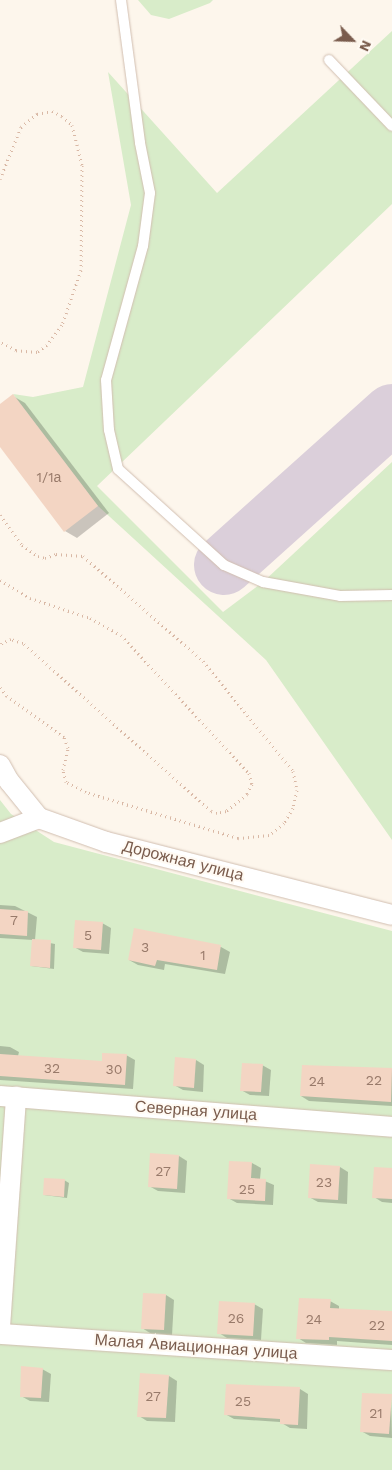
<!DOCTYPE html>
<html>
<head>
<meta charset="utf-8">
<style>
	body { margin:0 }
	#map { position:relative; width:392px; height:1470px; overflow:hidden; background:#fdf6ec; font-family:"Work Sans",sans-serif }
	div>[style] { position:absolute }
	.green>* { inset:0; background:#d8ecc9 }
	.shadow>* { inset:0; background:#0003 }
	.taxiway>* { height:60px; margin:-30px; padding:0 30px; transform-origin:30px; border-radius:30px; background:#dbcfda }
	.building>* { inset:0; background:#f3d5c3 }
	.path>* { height:3px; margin-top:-1.5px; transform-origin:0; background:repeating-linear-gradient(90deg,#d9b8a5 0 1px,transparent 0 5px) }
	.roads { filter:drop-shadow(0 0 1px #d1beb0) drop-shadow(0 0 1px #d1beb0) }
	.lane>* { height:10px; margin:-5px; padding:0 5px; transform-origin:5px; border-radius:5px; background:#fff }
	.street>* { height:20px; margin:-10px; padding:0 10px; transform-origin:10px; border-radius:10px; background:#fff }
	span { translate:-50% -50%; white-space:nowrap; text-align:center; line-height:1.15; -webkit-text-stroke:4px #fffaf3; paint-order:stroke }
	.number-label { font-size:14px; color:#987a6a }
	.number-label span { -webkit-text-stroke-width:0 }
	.street-label { font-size:16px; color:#7a5c4d }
	.north { position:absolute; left:327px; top:15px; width:50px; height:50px; -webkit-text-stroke:4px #fffaf3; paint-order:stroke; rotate:114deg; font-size:14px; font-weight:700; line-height:20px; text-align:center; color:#7a5c4d }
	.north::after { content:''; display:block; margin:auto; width:18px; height:22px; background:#7a5c4d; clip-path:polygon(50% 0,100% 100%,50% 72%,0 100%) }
</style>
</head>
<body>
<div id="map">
	<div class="green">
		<i style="clip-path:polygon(138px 0,213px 0,210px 3px,169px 19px,151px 15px)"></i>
		<i style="clip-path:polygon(392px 31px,392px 204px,97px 486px,223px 612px,263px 582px,392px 462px,392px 840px,266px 660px,98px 506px,13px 394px,33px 397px,83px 387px,131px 205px,108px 72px,217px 193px)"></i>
		<i style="clip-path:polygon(0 800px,11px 814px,54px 842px,392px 931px,392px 1470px,0 1470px)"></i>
	</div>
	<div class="shadow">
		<i style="clip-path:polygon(13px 396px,25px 403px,109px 513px,77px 538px,65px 531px,0 445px,0 405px)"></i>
		<i style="clip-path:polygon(0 905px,15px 906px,37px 917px,35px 940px,55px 944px,54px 969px,31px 966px,33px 940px,0 938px)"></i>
		<i style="clip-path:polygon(102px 923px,111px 928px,109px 954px,83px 952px,74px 947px)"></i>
		<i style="clip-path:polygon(135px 930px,221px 947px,230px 952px,225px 974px,165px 964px,164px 970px,138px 965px,129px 960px)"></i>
		<i style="clip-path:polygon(0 1046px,10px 1047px,19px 1052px,18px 1056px,103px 1062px,126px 1055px,135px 1060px,133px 1089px,0 1080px)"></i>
		<i style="clip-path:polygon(196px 1060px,204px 1065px,203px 1092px,183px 1090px,174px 1085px)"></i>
		<i style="clip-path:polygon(262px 1065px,271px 1070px,269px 1096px,250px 1095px,241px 1090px)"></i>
		<i style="clip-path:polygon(303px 1066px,392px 1069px,392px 1106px,309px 1101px,301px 1096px)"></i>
		<i style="clip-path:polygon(179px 1156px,187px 1161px,185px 1193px,158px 1191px,149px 1186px)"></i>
		<i style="clip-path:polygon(231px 1162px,252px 1163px,261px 1168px,260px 1179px,274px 1185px,273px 1205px,237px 1203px,228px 1198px)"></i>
		<i style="clip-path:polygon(340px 1167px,348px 1172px,347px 1204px,318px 1202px,309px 1197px)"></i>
		<i style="clip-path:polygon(392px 1169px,392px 1203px,382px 1202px,374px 1197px)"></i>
		<i style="clip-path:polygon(64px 1180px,69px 1183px,67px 1198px,44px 1195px)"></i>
		<i style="clip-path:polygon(166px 1295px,174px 1300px,172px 1335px,150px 1333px,142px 1328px)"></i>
		<i style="clip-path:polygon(330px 1301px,339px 1306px,339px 1310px,392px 1313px,392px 1345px,337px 1341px,337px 1345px,306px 1343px,298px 1338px)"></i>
		<i style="clip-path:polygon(254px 1304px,263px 1309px,261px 1340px,227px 1338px,219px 1333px)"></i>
		<i style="clip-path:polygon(42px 1369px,51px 1374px,49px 1402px,30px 1401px,21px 1396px)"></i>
		<i style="clip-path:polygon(169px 1376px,177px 1381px,175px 1422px,147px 1421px,139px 1416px)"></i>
		<i style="clip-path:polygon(300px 1389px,308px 1394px,307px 1429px,290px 1428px,280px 1422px,234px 1419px,225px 1414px)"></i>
		<i style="clip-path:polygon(391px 1396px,392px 1438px,370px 1436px,361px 1431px)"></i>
	</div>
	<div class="taxiway">
		<i style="left:224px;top:565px;width:226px;rotate:-41.9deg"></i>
	</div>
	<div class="building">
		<i style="clip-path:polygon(13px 394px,98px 506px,64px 532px,0 447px,0 404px)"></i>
		<i style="clip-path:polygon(0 909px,28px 911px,27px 936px,0 934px)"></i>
		<i style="clip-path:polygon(75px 920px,103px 922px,101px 950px,73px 948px)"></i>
		<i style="clip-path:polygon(134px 928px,221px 945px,217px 970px,157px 960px,155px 966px,128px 960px)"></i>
		<i style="clip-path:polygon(32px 939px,51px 940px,50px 968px,30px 966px)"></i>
		<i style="clip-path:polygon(102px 1053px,127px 1054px,125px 1085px,0 1076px,0 1054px,102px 1061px)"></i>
		<i style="clip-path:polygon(175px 1057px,196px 1059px,194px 1088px,173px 1086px)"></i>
		<i style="clip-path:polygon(242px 1063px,263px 1064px,261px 1092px,240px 1091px)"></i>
		<i style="clip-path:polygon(302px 1065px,392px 1068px,391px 1102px,300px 1096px)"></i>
		<i style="clip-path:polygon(150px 1153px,179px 1155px,177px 1189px,148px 1187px)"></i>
		<i style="clip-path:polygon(229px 1161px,252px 1162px,251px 1178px,266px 1179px,265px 1201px,227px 1199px)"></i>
		<i style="clip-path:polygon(310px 1164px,340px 1166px,338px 1200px,308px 1198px)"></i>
		<i style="clip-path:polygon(374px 1167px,392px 1168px,392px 1199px,372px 1198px)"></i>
		<i style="clip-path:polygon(44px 1178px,65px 1179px,64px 1197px,43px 1195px)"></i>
		<i style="clip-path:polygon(143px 1293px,166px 1294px,164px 1330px,141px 1329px)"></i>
		<i style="clip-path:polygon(299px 1298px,331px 1299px,330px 1308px,392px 1311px,392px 1341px,329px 1337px,329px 1340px,296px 1339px)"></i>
		<i style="clip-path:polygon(219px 1301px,255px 1303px,253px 1336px,217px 1334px)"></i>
		<i style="clip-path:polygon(21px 1366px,43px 1368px,41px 1398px,20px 1397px)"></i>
		<i style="clip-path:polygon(140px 1373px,169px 1375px,166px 1418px,137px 1417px)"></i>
		<i style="clip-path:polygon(226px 1384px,300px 1387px,298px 1425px,280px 1424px,280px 1419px,224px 1415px)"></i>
		<i style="clip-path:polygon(362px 1393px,392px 1394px,389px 1434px,360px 1432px)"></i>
	</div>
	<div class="path">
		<i style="left:0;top:179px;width:56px;rotate:-68deg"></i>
		<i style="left:21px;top:127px;width:21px;rotate:-39deg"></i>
		<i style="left:37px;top:114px;width:15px;rotate:-11deg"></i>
		<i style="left:52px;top:111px;width:11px;rotate:27deg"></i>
		<i style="left:62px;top:116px;width:13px;rotate:42deg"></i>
		<i style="left:72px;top:125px;width:41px;rotate:76deg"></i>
		<i style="left:82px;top:165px;width:105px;rotate:90.5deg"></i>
		<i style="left:81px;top:270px;width:58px;rotate:109.1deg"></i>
		<i style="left:62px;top:325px;width:25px;rotate:127deg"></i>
		<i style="left:47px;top:345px;width:12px;rotate:145deg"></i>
		<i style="left:37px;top:352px;width:21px;rotate:-175deg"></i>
		<i style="left:16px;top:350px;width:18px;rotate:-153deg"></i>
		<i style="left:0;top:515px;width:37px;rotate:54deg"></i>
		<i style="left:22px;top:545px;width:19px;rotate:35deg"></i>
		<i style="left:38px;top:556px;width:7px;rotate:16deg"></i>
		<i style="left:45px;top:558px;width:12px;rotate:-20deg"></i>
		<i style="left:56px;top:554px;width:27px;rotate:4deg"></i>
		<i style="left:83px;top:556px;width:159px;rotate:41.2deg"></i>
		<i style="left:203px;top:661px;width:142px;rotate:50.7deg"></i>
		<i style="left:293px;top:771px;width:19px;rotate:78deg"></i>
		<i style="left:297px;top:790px;width:18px;rotate:103deg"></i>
		<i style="left:293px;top:808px;width:17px;rotate:121deg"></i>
		<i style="left:284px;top:823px;width:19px;rotate:141deg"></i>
		<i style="left:269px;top:835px;width:31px;rotate:174deg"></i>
		<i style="left:238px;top:838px;width:159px;rotate:-163.2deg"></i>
		<i style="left:86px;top:792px;width:22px;rotate:-153deg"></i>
		<i style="left:66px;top:782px;width:12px;rotate:-104deg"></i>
		<i style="left:63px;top:770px;width:23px;rotate:-77deg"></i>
		<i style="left:68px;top:748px;width:12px;rotate:-110deg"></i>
		<i style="left:64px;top:737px;width:70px;rotate:-144.3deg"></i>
		<i style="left:7px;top:696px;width:11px;rotate:-128deg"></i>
		<i style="left:0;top:580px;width:35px;rotate:31deg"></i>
		<i style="left:30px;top:598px;width:63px;rotate:18.4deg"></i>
		<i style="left:90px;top:618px;width:35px;rotate:29deg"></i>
		<i style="left:121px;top:635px;width:188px;rotate:47.2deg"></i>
		<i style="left:249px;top:773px;width:11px;rotate:75deg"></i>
		<i style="left:252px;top:784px;width:11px;rotate:117deg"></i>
		<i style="left:247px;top:794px;width:27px;rotate:141deg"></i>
		<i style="left:226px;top:811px;width:9px;rotate:167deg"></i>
		<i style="left:217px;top:813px;width:6px;rotate:-162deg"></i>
		<i style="left:211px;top:811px;width:252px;rotate:-138.2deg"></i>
		<i style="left:23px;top:643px;width:13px;rotate:-162deg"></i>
		<i style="left:11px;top:639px;width:10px;rotate:156deg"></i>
		<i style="left:2px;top:643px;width:4px;rotate:117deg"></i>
	</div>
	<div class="roads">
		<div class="lane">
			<i style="left:121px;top:0;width:144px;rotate:82.4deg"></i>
			<i style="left:140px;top:143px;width:51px;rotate:78.7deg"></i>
			<i style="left:150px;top:193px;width:53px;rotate:97.5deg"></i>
			<i style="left:143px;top:246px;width:139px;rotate:105.4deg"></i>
			<i style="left:106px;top:380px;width:50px;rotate:86.6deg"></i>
			<i style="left:109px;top:430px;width:40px;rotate:77deg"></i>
			<i style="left:118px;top:469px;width:143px;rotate:42.2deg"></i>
			<i style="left:224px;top:565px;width:43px;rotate:23.6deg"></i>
			<i style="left:263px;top:582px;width:78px;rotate:10.3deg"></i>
			<i style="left:340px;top:596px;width:52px;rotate:-1.1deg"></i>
			<i style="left:329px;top:60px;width:91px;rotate:46.3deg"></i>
		</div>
		<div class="street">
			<i style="left:0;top:765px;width:18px;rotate:61deg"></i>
			<i style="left:9px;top:781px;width:48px;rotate:51deg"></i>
			<i style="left:39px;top:818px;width:71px;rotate:19.7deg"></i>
			<i style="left:106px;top:842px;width:295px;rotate:14.3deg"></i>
			<i style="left:0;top:833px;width:42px;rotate:-21deg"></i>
			<i style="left:0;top:1096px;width:393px;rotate:4.5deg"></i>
			<i style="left:0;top:1327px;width:231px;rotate:-86deg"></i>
			<i style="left:0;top:1334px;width:393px;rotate:3.8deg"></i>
		</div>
	</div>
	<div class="number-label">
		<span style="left:49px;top:477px">1/1а</span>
		<span style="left:14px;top:920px">7</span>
		<span style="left:88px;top:935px">5</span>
		<span style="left:145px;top:947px">3</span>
		<span style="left:203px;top:955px">1</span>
		<span style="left:52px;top:1068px">32</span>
		<span style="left:114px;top:1069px">30</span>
		<span style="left:374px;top:1080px">22</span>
		<span style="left:317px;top:1081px">24</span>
		<span style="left:163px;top:1171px">27</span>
		<span style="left:324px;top:1182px">23</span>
		<span style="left:247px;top:1189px">25</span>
		<span style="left:236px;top:1318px">26</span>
		<span style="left:314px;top:1319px">24</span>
		<span style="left:377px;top:1325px">22</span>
		<span style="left:153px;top:1396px">27</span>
		<span style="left:243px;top:1401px">25</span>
		<span style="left:376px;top:1413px">21</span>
	</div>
	<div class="street-label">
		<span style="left:183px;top:861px;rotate:14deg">Дорожная улица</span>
		<span style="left:196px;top:1111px;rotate:4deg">Северная улица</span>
		<span style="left:196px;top:1347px;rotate:4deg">Малая Авиационная улица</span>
	</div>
	<div class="north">N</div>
</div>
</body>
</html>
